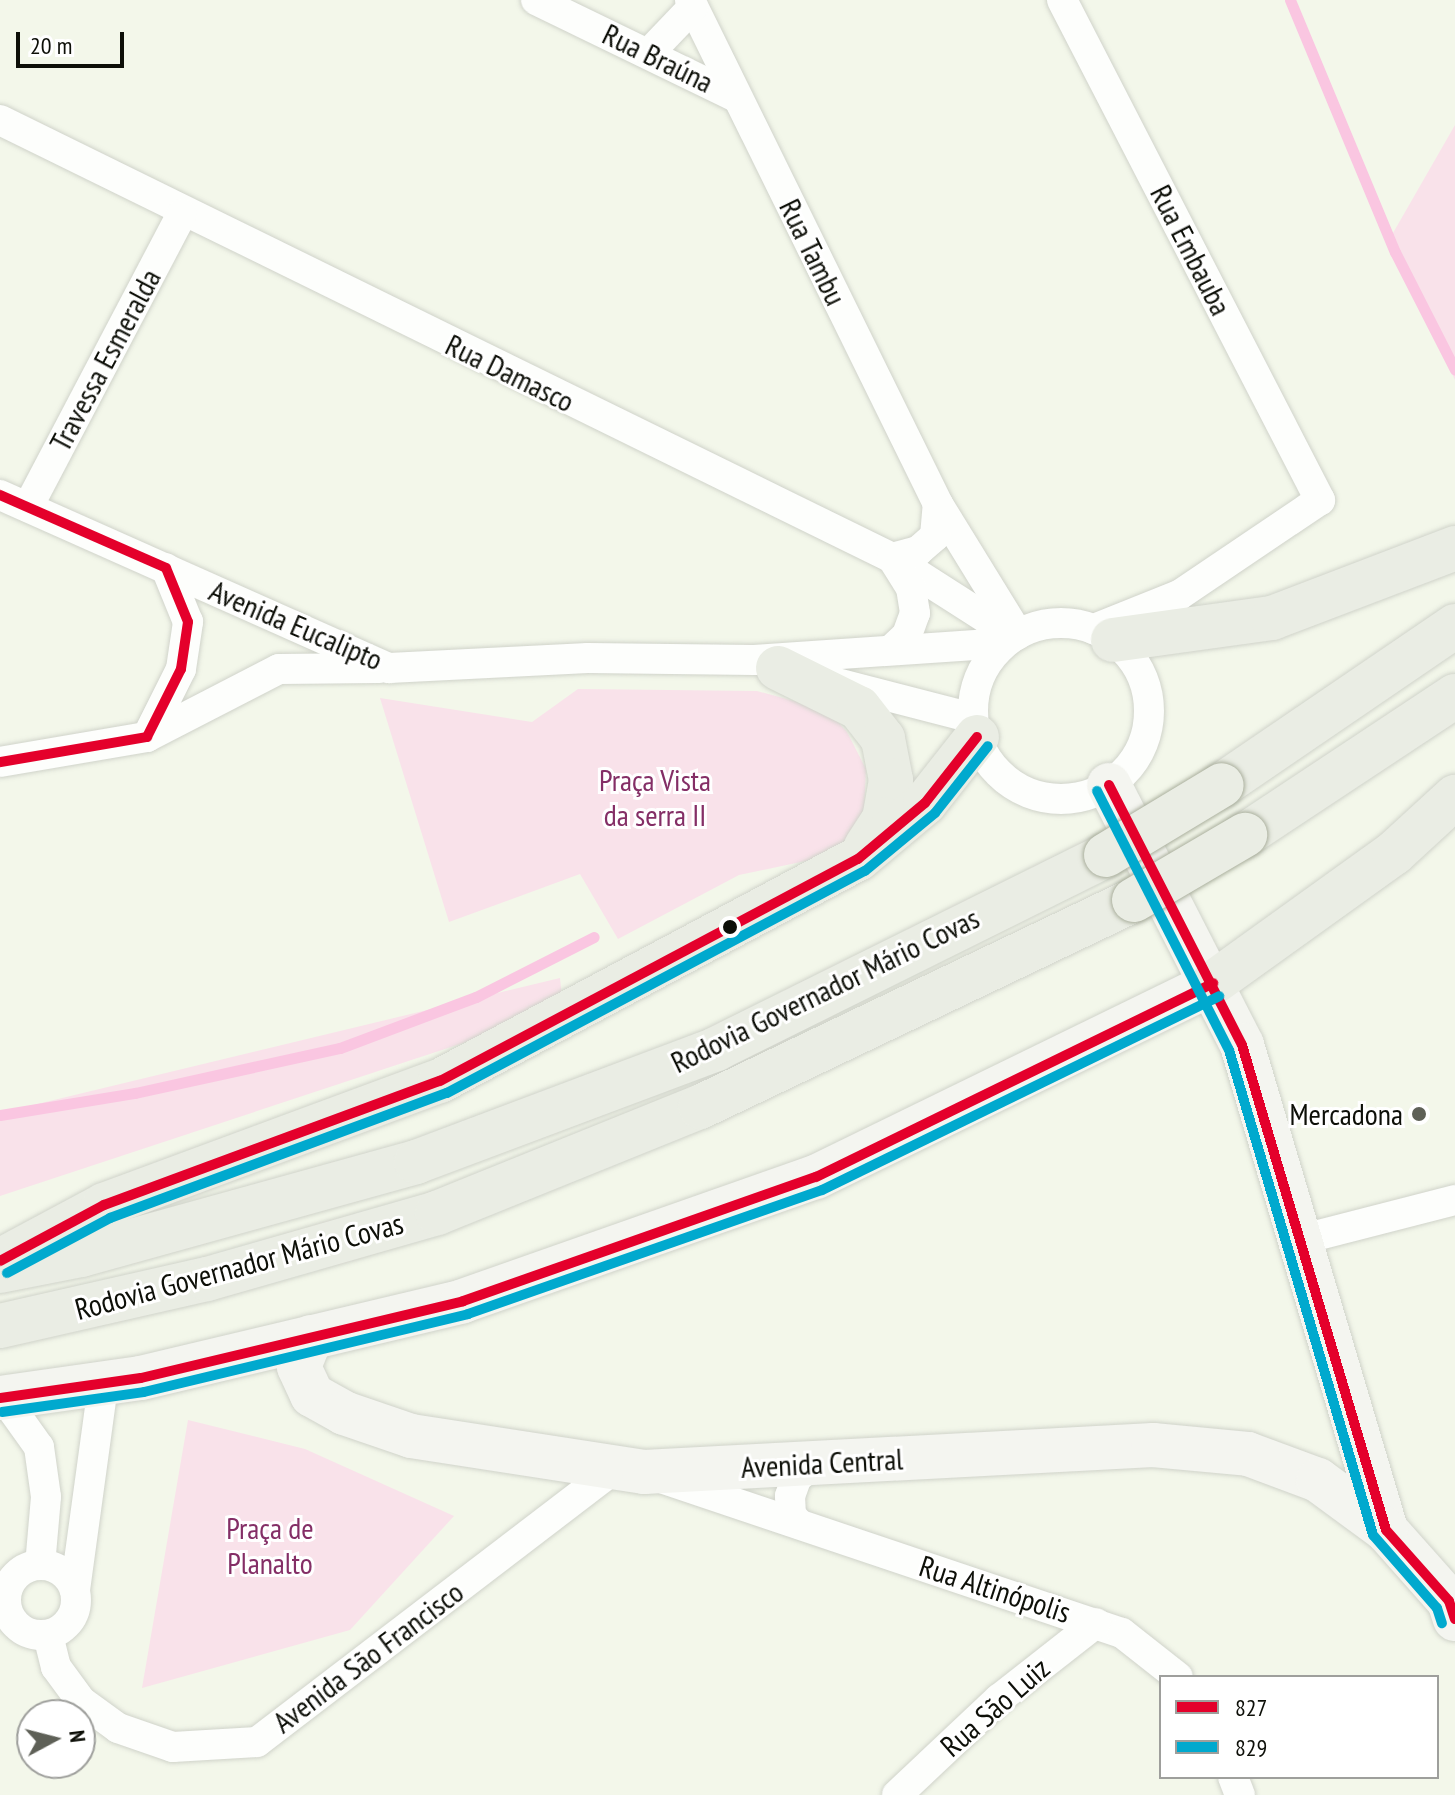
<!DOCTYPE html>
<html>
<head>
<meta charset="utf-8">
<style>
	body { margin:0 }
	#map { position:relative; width:1455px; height:1795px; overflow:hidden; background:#f3f7ea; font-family:"PT Sans Narrow",sans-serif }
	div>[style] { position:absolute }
	.green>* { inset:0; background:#f9e2ea }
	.stream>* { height:11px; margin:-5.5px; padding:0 5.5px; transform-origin:5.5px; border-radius:5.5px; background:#fac6e1 }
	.roads { filter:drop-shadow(0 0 2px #d0d3ca) drop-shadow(0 0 2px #d0d3ca) }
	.street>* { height:30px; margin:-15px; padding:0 15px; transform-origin:15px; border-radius:15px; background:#fdfefc }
	.street>.ring { margin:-15px; padding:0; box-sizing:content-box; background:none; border:30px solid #fdfefc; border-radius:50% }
	.secondary>* { height:44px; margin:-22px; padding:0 22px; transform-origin:22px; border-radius:22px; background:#f4f5f0 }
	.primary>* { height:44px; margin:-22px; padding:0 22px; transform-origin:22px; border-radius:22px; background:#eaede4 }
	.bridges { filter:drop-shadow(0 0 2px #aaaf9d) drop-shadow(0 0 2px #aaaf9d) }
	.primary-bridge>* { height:44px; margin:-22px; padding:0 22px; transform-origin:22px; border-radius:22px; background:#eaede4 }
	.bus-1>* { height:10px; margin:-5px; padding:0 5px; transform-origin:5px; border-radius:5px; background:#e4002b }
	.bus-2>* { height:10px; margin:-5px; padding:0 5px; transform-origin:5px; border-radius:5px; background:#00a9ce }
	.dots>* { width:22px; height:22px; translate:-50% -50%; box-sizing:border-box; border:4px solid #fff; border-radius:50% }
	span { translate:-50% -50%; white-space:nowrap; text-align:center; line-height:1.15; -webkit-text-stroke:6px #fff; paint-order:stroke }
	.street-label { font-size:30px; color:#0d0f08 }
	.park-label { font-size:30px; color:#842e66 }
	.poi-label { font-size:30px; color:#0d0f08 }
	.right { translate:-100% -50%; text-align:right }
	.legend { position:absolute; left:1159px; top:1675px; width:280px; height:104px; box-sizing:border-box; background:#fff; border:2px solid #9e9f9c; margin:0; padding:10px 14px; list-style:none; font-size:24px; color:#0d0f08 }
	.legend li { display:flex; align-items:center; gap:16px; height:40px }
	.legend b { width:40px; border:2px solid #9e9f9c }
	.north { position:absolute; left:16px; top:1699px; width:80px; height:80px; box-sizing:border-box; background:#fff; border:2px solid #9e9f9c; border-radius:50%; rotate:83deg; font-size:22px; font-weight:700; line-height:32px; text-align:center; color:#0d0f08 }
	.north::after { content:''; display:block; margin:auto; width:28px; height:36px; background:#5e6057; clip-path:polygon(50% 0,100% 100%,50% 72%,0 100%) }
	.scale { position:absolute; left:16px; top:32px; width:108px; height:36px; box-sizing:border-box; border:4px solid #0d0f08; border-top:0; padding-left:10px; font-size:24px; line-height:28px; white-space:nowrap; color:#0d0f08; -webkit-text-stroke:6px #fff; paint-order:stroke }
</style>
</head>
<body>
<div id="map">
	<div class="green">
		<i style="clip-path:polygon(1455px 125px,1455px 380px,1389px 240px)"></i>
		<i style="clip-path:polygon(578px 689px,757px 691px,827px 710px,847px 732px,866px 769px,864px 812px,844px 842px,824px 857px,739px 875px,618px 939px,580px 874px,449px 922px,380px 698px,532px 722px)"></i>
		<i style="clip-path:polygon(560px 978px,563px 1010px,0 1196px,0 1113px)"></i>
		<i style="clip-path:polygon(188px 1420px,305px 1449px,454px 1516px,350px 1630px,142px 1688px)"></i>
	</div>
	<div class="stream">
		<i style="left:1290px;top:0;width:273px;rotate:67.4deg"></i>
		<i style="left:1395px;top:252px;width:132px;rotate:63deg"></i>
		<i style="left:0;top:1115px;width:137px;rotate:-9.3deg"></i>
		<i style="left:135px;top:1093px;width:210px;rotate:-12.4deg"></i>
		<i style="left:340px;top:1048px;width:145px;rotate:-20.6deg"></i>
		<i style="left:476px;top:997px;width:132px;rotate:-27deg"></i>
	</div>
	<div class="roads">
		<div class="street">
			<i style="left:536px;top:0;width:222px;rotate:25.9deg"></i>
			<i style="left:690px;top:0;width:562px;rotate:63.8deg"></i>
			<i style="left:938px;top:504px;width:153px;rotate:58.4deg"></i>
			<i style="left:1062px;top:0;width:563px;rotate:62.71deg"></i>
			<i style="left:1320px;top:500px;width:170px;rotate:146deg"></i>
			<i style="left:1179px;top:595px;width:92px;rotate:158.2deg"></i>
			<i style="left:650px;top:52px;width:62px;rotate:-46.3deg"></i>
			<i style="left:0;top:120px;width:994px;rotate:26.15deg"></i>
			<i style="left:892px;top:558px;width:145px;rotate:32.6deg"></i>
			<i style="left:0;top:495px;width:426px;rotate:24deg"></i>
			<i style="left:389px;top:668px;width:199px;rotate:-2.9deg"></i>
			<i style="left:588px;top:658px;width:166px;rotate:0.7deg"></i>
			<i style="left:754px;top:660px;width:251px;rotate:-3.9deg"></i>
			<i style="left:28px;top:507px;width:331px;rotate:-62.3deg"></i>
			<i class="ring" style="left:973px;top:623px;width:146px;height:146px"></i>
			<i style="left:891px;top:650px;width:22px;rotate:-43deg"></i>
			<i style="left:907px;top:635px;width:23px;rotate:-70deg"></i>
			<i style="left:915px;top:613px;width:25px;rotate:-99deg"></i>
			<i style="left:911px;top:588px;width:36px;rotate:-122deg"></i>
			<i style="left:892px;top:558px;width:27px;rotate:-15deg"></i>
			<i style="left:918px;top:551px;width:23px;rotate:-41deg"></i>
			<i style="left:935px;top:536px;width:32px;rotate:-85deg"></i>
			<i style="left:833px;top:682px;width:144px;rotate:14.5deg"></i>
			<i style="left:147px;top:737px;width:76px;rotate:-63.4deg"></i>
			<i style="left:181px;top:669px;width:48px;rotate:-81.5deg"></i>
			<i style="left:188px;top:622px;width:58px;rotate:-112.2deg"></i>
			<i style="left:0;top:762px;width:149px;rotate:-9.7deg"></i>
			<i style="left:147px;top:737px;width:148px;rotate:-27.3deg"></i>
			<i style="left:279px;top:669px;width:100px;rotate:-0.6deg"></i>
			<i style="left:1303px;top:1239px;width:157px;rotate:-14.4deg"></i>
			<i style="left:4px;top:1398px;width:60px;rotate:54.5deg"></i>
			<i style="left:39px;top:1447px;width:50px;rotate:82deg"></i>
			<i style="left:46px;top:1497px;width:68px;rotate:95deg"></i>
			<i style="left:661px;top:1478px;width:486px;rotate:18.6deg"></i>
			<i style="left:1122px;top:1633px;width:71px;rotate:38.2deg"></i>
			<i style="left:799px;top:1524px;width:12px;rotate:-132deg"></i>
			<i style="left:791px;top:1515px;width:19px;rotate:-93deg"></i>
			<i style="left:790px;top:1496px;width:20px;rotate:-70deg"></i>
			<i style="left:797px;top:1477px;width:24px;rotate:-36deg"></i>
			<i class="ring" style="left:6px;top:1565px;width:40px;height:40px"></i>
			<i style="left:75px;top:1590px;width:207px;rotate:-82.2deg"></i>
			<i style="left:48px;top:1635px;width:33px;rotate:76deg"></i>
			<i style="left:56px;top:1667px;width:42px;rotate:53.7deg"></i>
			<i style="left:81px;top:1701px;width:46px;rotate:36.1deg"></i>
			<i style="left:118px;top:1728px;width:58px;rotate:19.1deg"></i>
			<i style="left:173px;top:1747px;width:84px;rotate:-3.4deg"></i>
			<i style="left:257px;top:1742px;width:447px;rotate:-37.4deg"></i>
			<i style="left:1233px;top:1777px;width:19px;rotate:69deg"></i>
			<i style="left:897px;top:1795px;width:140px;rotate:-43.3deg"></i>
			<i style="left:999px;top:1699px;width:123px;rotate:-38.1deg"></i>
		</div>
		<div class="secondary">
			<i style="left:1109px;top:785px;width:292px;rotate:62.9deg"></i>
			<i style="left:1242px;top:1045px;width:506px;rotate:73.46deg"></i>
			<i style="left:1386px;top:1530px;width:95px;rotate:48.4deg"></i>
			<i style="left:1449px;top:1601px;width:19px;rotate:72deg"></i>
			<i style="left:311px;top:1337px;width:32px;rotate:112deg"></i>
			<i style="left:299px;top:1367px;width:31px;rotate:65deg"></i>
			<i style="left:312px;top:1395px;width:37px;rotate:29deg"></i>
			<i style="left:344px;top:1413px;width:71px;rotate:18.9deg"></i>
			<i style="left:411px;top:1436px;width:236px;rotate:8.8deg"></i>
			<i style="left:644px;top:1472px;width:510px;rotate:-3.04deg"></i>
			<i style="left:1153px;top:1445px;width:95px;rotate:5.4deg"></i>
			<i style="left:1248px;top:1454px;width:75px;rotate:20.4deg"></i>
			<i style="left:1318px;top:1480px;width:84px;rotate:36.3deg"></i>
			<i style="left:0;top:1398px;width:142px;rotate:-8.1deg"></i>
			<i style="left:141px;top:1378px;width:331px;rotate:-13.4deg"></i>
			<i style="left:463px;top:1301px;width:374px;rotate:-19.4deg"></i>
			<i style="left:816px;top:1177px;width:442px;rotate:-26deg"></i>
		</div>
		<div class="primary">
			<i style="left:1113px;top:640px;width:161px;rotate:-7.9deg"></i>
			<i style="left:1272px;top:618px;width:196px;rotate:-20.9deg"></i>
			<i style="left:778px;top:668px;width:90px;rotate:26.3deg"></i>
			<i style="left:859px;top:708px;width:39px;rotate:52deg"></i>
			<i style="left:883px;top:739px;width:42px;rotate:79deg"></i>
			<i style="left:891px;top:780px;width:40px;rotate:100deg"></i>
			<i style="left:884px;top:819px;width:33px;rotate:123deg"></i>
			<i style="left:1222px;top:785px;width:282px;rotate:-34.3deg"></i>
			<i style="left:1245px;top:835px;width:252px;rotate:-33.5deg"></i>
			<i style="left:1213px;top:983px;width:223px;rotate:-35.7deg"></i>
			<i style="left:1394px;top:853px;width:83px;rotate:-42.6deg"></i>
			<i style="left:9px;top:1256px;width:108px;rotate:-28.2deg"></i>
			<i style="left:104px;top:1205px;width:358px;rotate:-20.3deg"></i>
			<i style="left:440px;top:1081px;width:473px;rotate:-28deg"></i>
			<i style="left:858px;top:859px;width:87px;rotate:-39.9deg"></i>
			<i style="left:925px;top:803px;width:84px;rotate:-51.8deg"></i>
			<i style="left:0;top:1271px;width:83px;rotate:-11.2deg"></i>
			<i style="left:81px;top:1255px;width:348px;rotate:-15.5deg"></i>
			<i style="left:416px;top:1162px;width:321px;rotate:-20.6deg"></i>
			<i style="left:716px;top:1049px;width:436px;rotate:-26.4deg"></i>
			<i style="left:0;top:1326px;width:212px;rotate:-12.8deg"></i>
			<i style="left:207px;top:1279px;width:239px;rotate:-16deg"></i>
			<i style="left:437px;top:1213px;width:284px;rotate:-22deg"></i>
			<i style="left:700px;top:1107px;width:481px;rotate:-25.5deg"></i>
		</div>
	</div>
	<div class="bridges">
		<div class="primary-bridge">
			<i style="left:1106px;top:855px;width:135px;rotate:-31.1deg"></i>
			<i style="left:1134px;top:900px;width:129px;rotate:-30.4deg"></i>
		</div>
	</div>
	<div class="bus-1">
		<i style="left:0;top:495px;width:181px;rotate:23.7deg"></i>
		<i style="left:166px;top:568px;width:58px;rotate:67.8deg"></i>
		<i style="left:188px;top:622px;width:48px;rotate:98.5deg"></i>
		<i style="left:181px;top:669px;width:76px;rotate:116.6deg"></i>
		<i style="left:147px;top:737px;width:149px;rotate:170.3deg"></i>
		<i style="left:1109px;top:785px;width:292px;rotate:62.9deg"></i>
		<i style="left:1242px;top:1045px;width:506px;rotate:73.46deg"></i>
		<i style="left:1386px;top:1530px;width:95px;rotate:48.4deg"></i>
		<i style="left:1449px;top:1601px;width:19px;rotate:72deg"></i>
		<i style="left:0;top:1261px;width:118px;rotate:-28.3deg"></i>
		<i style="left:104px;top:1205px;width:358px;rotate:-20.3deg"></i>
		<i style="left:440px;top:1081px;width:473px;rotate:-28deg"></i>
		<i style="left:858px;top:859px;width:87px;rotate:-39.9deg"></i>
		<i style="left:925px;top:803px;width:84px;rotate:-51.8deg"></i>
		<i style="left:0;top:1398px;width:142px;rotate:-8.1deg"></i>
		<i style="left:141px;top:1378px;width:331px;rotate:-13.4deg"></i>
		<i style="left:463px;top:1301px;width:374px;rotate:-19.4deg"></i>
		<i style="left:816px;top:1177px;width:442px;rotate:-26deg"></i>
	</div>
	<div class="bus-2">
		<i style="left:1097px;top:791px;width:291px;rotate:63deg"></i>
		<i style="left:1229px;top:1050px;width:506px;rotate:73.46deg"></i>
		<i style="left:1373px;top:1535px;width:97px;rotate:48.8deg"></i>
		<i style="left:1437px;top:1608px;width:16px;rotate:72deg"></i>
		<i style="left:7px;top:1273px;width:117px;rotate:-28.1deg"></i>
		<i style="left:110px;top:1218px;width:359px;rotate:-20.4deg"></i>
		<i style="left:447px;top:1093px;width:473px;rotate:-28deg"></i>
		<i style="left:865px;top:871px;width:91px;rotate:-39.6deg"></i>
		<i style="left:935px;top:813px;width:85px;rotate:-51.7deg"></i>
		<i style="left:2px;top:1412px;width:143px;rotate:-8deg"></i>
		<i style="left:144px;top:1392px;width:333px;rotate:-13.5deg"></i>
		<i style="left:468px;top:1314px;width:375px;rotate:-19.3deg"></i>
		<i style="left:822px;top:1190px;width:442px;rotate:-26deg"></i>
	</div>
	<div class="dots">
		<i style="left:730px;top:927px;background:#0d0f08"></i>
		<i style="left:1419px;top:1114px;background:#5e6057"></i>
	</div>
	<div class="street-label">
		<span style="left:658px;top:58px;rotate:26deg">Rua Braúna</span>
		<span style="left:1191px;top:250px;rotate:63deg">Rua Embauba</span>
		<span style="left:813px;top:252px;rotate:64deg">Rua Tambu</span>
		<span style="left:105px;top:360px;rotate:-62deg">Travessa Esmeralda</span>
		<span style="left:510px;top:373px;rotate:26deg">Rua Damasco</span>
		<span style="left:296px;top:625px;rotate:23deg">Avenida Eucalipto</span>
		<span style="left:825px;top:990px;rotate:-26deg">Rodovia Governador Mário Covas</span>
		<span style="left:239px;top:1266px;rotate:-15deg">Rodovia Governador Mário Covas</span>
		<span style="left:822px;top:1463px;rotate:-3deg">Avenida Central</span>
		<span style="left:995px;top:1589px;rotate:18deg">Rua Altinópolis</span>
		<span style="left:368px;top:1657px;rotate:-37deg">Avenida São Francisco</span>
		<span style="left:995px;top:1707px;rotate:-41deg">Rua São Luiz</span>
	</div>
	<div class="park-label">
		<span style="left:655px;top:797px">Praça Vista<br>da serra II</span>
		<span style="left:270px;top:1545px">Praça de<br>Planalto</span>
	</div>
	<div class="poi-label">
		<span class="right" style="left:1403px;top:1114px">Mercadona</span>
	</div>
	<ul class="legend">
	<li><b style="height:10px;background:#e4002b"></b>827</li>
	<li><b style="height:10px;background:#00a9ce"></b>829</li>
	</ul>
	<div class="north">N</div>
	<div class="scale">20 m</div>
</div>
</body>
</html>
